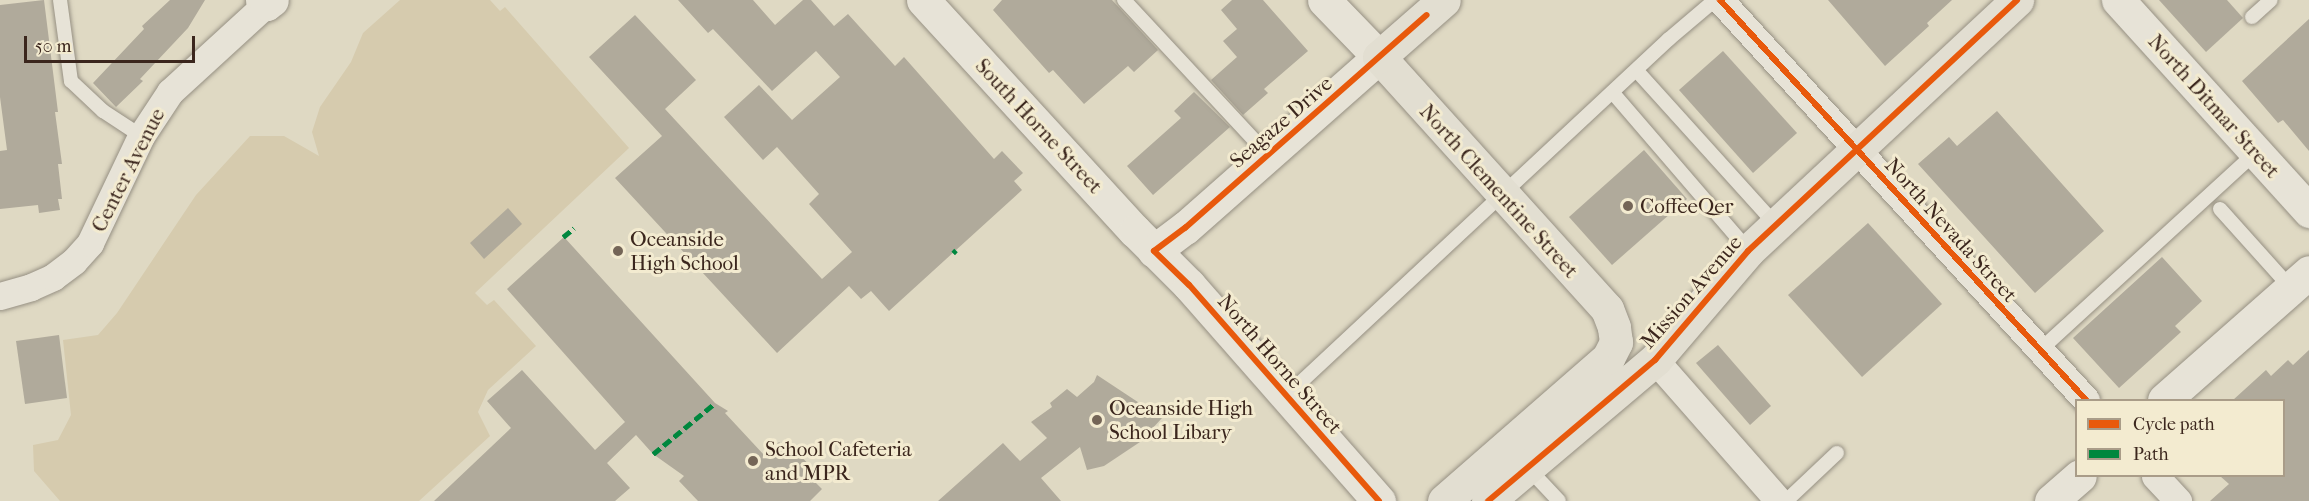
<!DOCTYPE html>
<html>
<head>
<meta charset="utf-8">
<style>
	body { margin:0 }
	#map { position:relative; width:2309px; height:501px; overflow:hidden; background:#dfd9c3; font-family:"IM FELL French Canon",serif }
	div>[style] { position:absolute }
	.green>* { inset:0; background:#d6cbae }
	.building>* { inset:0; background:#b0aa9b }
	.roads { filter:drop-shadow(0 0 2px #969083) drop-shadow(0 0 2px #969083) }
	.lane>* { height:14px; margin:-7px; padding:0 7px; transform-origin:7px; border-radius:7px; background:#e7e3d7 }
	.street>* { height:27px; margin:-13.5px; padding:0 13.5px; transform-origin:13.5px; border-radius:13.5px; background:#e7e3d7 }
	.secondary>* { height:33px; margin:-16.5px; padding:0 16.5px; transform-origin:16.5px; border-radius:16.5px; background:#e7e3d7 }
	.primary>* { height:33px; margin:-16.5px; padding:0 16.5px; transform-origin:16.5px; border-radius:16.5px; background:#e2ded1 }
	.quiet>* { height:4.5px; margin-top:-2.25px; transform-origin:0; background:repeating-linear-gradient(90deg,#00873e 0 9px,transparent 0 13.5px) }
	.cycleway>* { height:6px; margin:-3px; padding:0 3px; transform-origin:3px; border-radius:3px; background:#e8590c }
	.dots>* { width:16px; height:16px; translate:-50% -50%; box-sizing:border-box; border:3px solid #f3ebd0; border-radius:50% }
	span { translate:-50% -50%; white-space:nowrap; text-align:center; line-height:1.15; -webkit-text-stroke:6px #f3ebd0; paint-order:stroke }
	.street-label { font-size:21px; color:#3b261d }
	.poi-label { font-size:21px; color:#3b261d }
	.left { translate:0 -50%; text-align:left }
	.legend { position:absolute; left:2075px; top:399px; width:210px; height:78px; box-sizing:border-box; background:#f3ebd0; border:2px solid #a99c88; margin:0; padding:8px 10px; list-style:none; font-size:18px; color:#3b261d }
	.legend li { display:flex; align-items:center; gap:12px; height:30px }
	.legend b { width:30px; border:2px solid #a99c88 }
	.scale { position:absolute; left:24px; top:36px; width:171px; height:27px; box-sizing:border-box; border:3px solid #3b261d; border-top:0; padding-left:8px; font-size:18px; line-height:21px; white-space:nowrap; color:#3b261d; -webkit-text-stroke:4px #f3ebd0; paint-order:stroke }
</style>
</head>
<body>
<div id="map">
	<div class="green">
		<i style="clip-path:polygon(400px 0,490px 0,500px 11px,505px 7px,629px 148px,475px 293px,487px 305px,494px 300px,536px 346px,488px 390px,478px 412px,490px 436px,419px 501px,60px 501px,34px 471px,33px 445px,58px 440px,71px 415px,63px 340px,98px 335px,117px 313px,196px 195px,250px 136px,284px 136px,319px 156px,312px 132px,320px 107px,351px 62px,363px 33px)"></i>
	</div>
	<div class="building">
		<i style="clip-path:polygon(44px 0,58px 112px,55px 112px,62px 164px,58px 164px,62px 199px,58px 199px,60px 210px,39px 213px,38px 205px,0 209px,0 151px,7px 150px,0 97px,0 5px)"></i>
		<i style="clip-path:polygon(170px 0,205px 0,188px 28px,140px 79px,143px 81px,116px 107px,93px 83px,144px 29px,142px 26px)"></i>
		<i style="clip-path:polygon(678px 0,753px 0,775px 25px,803px 0,811px 0,834px 26px,848px 14px,895px 66px,904px 57px,994px 159px,1002px 151px,1023px 173px,1014px 181px,1022px 190px,889px 311px,871px 291px,861px 299px,849px 286px,777px 353px,615px 178px,662px 136px,589px 57px,635px 15px,696px 80px,665px 109px,822px 279px,852px 252px,809px 204px,819px 194px,777px 147px,763px 160px,724px 117px,759px 85px,792px 120px,840px 77px,816px 51px,772px 91px,713px 29px,708px 33px)"></i>
		<i style="clip-path:polygon(1002px 0,1112px 0,1158px 50px,1134px 72px,1128px 66px,1084px 104px,1053px 70px,1049px 73px,993px 10px)"></i>
		<i style="clip-path:polygon(1232px 0,1263px 0,1308px 51px,1264px 89px,1268px 93px,1243px 115px,1211px 80px,1237px 57px,1223px 41px,1237px 29px,1221px 10px)"></i>
		<i style="clip-path:polygon(1828px 0,1952px 0,1927px 23px,1929px 26px,1885px 66px)"></i>
		<i style="clip-path:polygon(2159px 0,2227px 0,2243px 18px,2206px 52px)"></i>
		<i style="clip-path:polygon(2309px 19px,2309px 151px,2283px 120px,2278px 123px,2242px 81px)"></i>
		<i style="clip-path:polygon(1723px 51px,1797px 133px,1753px 173px,1679px 90px)"></i>
		<i style="clip-path:polygon(1194px 92px,1230px 127px,1153px 195px,1127px 166px,1181px 118px,1174px 111px)"></i>
		<i style="clip-path:polygon(1997px 111px,2104px 231px,2035px 293px,1918px 164px,1949px 137px,1957px 146px)"></i>
		<i style="clip-path:polygon(1644px 150px,1687px 199px,1612px 265px,1569px 217px)"></i>
		<i style="clip-path:polygon(508px 208px,522px 224px,484px 259px,470px 243px)"></i>
		<i style="clip-path:polygon(1868px 223px,1942px 304px,1862px 377px,1788px 295px)"></i>
		<i style="clip-path:polygon(564px 237px,715px 403px,728px 411px,725px 413px,765px 456px,779px 442px,788px 452px,792px 447px,818px 474px,812px 479px,822px 489px,810px 501px,698px 501px,679px 481px,684px 476px,653px 454px,636px 435px,607px 463px,630px 488px,615px 501px,434px 501px,511px 428px,487px 401px,522px 370px,595px 450px,625px 422px,507px 289px)"></i>
		<i style="clip-path:polygon(2162px 257px,2202px 301px,2175px 326px,2181px 332px,2119px 388px,2073px 338px)"></i>
		<i style="clip-path:polygon(59px 335px,67px 398px,25px 404px,16px 341px)"></i>
		<i style="clip-path:polygon(1718px 345px,1771px 406px,1750px 425px,1696px 363px)"></i>
		<i style="clip-path:polygon(2309px 350px,2309px 501px,2210px 501px,2229px 484px,2220px 476px,2283px 476px,2283px 400px,2233px 400px,2266px 370px,2271px 376px,2288px 360px,2293px 365px)"></i>
		<i style="clip-path:polygon(1097px 375px,1162px 418px,1140px 442px,1104px 466px,1087px 470px,1080px 447px,1041px 478px,1061px 501px,938px 501px,1003px 443px,1020px 461px,1047px 438px,1031px 422px,1052px 407px,1050px 403px,1067px 389px,1077px 397px,1094px 382px)"></i>
	</div>
	<div class="roads">
		<div class="lane">
			<i style="left:60px;top:0;width:82px;rotate:82.3deg"></i>
			<i style="left:71px;top:81px;width:44px;rotate:43.2deg"></i>
			<i style="left:103px;top:111px;width:45px;rotate:33.3deg"></i>
			<i style="left:1124px;top:0;width:212px;rotate:47.1deg"></i>
			<i style="left:2252px;top:17px;width:25px;rotate:-42deg"></i>
			<i style="left:1637px;top:71px;width:207px;rotate:47.9deg"></i>
			<i style="left:1613px;top:93px;width:207px;rotate:49.3deg"></i>
			<i style="left:2220px;top:209px;width:106px;rotate:48.1deg"></i>
			<i style="left:2039px;top:351px;width:294px;rotate:-42.5deg"></i>
			<i style="left:1286px;top:396px;width:524px;rotate:-42.99deg"></i>
			<i style="left:1669px;top:39px;width:60px;rotate:-40.3deg"></i>
			<i style="left:1528px;top:468px;width:45px;rotate:46.8deg"></i>
			<i style="left:1786px;top:501px;width:70px;rotate:-43.3deg"></i>
		</div>
		<div class="street">
			<i style="left:1720px;top:0;width:542px;rotate:47.54deg"></i>
			<i style="left:0;top:296px;width:32px;rotate:-16deg"></i>
			<i style="left:31px;top:287px;width:24px;rotate:-24deg"></i>
			<i style="left:53px;top:277px;width:26px;rotate:-37deg"></i>
			<i style="left:74px;top:261px;width:24px;rotate:-48deg"></i>
			<i style="left:90px;top:243px;width:119px;rotate:-64.5deg"></i>
			<i style="left:141px;top:136px;width:53px;rotate:-56.6deg"></i>
			<i style="left:170px;top:92px;width:130px;rotate:-42.5deg"></i>
			<i style="left:1655px;top:360px;width:188px;rotate:48.7deg"></i>
			<i style="left:2155px;top:476px;width:34px;rotate:47deg"></i>
		</div>
		<div class="secondary">
			<i style="left:262px;top:0;width:6px;rotate:45deg"></i>
			<i style="left:266px;top:4px;width:7px;rotate:-34deg"></i>
			<i style="left:923px;top:0;width:314px;rotate:47.5deg"></i>
			<i style="left:1135px;top:231px;width:76px;rotate:45deg"></i>
			<i style="left:1189px;top:285px;width:288px;rotate:48.7deg"></i>
			<i style="left:2118px;top:0;width:285px;rotate:47.8deg"></i>
			<i style="left:1154px;top:251px;width:39px;rotate:-37deg"></i>
			<i style="left:1185px;top:228px;width:259px;rotate:-41.4deg"></i>
			<i style="left:1379px;top:57px;width:79px;rotate:-134deg"></i>
			<i style="left:2164px;top:400px;width:193px;rotate:-41.4deg"></i>
			<i style="left:2051px;top:501px;width:38px;rotate:-41deg"></i>
		</div>
		<div class="primary">
			<i style="left:1444px;top:501px;width:218px;rotate:-41.1deg"></i>
			<i style="left:1608px;top:358px;width:18px;rotate:-63deg"></i>
			<i style="left:1616px;top:342px;width:15px;rotate:-98deg"></i>
			<i style="left:1614px;top:327px;width:19px;rotate:-111deg"></i>
			<i style="left:1607px;top:309px;width:340px;rotate:-132.1deg"></i>
			<i style="left:1379px;top:57px;width:86px;rotate:-41.2deg"></i>
			<i style="left:1488px;top:501px;width:219px;rotate:-40.2deg"></i>
			<i style="left:1655px;top:360px;width:143px;rotate:-49.5deg"></i>
			<i style="left:1748px;top:251px;width:368px;rotate:-43deg"></i>
		</div>
	</div>
	<div class="quiet">
		<i style="left:563px;top:237px;width:14px;rotate:-39deg"></i>
		<i style="left:953px;top:253px;width:4px;rotate:-45deg"></i>
		<i style="left:773px;top:444px;width:4px;rotate:56deg"></i>
		<i style="left:653px;top:454px;width:80px;rotate:-39.4deg"></i>
	</div>
	<div class="cycleway">
		<i style="left:1720px;top:0;width:542px;rotate:47.54deg"></i>
		<i style="left:1379px;top:501px;width:288px;rotate:-131.3deg"></i>
		<i style="left:1189px;top:285px;width:49px;rotate:-135.8deg"></i>
		<i style="left:1154px;top:251px;width:39px;rotate:-37deg"></i>
		<i style="left:1185px;top:228px;width:322px;rotate:-41.4deg"></i>
		<i style="left:1488px;top:501px;width:219px;rotate:-40.2deg"></i>
		<i style="left:1655px;top:360px;width:143px;rotate:-49.5deg"></i>
		<i style="left:1748px;top:251px;width:368px;rotate:-43deg"></i>
	</div>
	<div class="dots">
		<i style="left:1628px;top:206px;background:#746557"></i>
		<i style="left:618px;top:251px;background:#746557"></i>
		<i style="left:1097px;top:420px;background:#746557"></i>
		<i style="left:753px;top:461px;background:#746557"></i>
	</div>
	<div class="street-label">
		<span style="left:2214px;top:106px;rotate:48deg">North Ditmar Street</span>
		<span style="left:1281px;top:122px;rotate:-41deg">Seagaze Drive</span>
		<span style="left:1039px;top:126px;rotate:47deg">South Horne Street</span>
		<span style="left:128px;top:170px;rotate:-63deg">Center Avenue</span>
		<span style="left:1499px;top:191px;rotate:48deg">North Clementine Street</span>
		<span style="left:1951px;top:230px;rotate:48deg">North Nevada Street</span>
		<span style="left:1691px;top:292px;rotate:-49deg">Mission Avenue</span>
		<span style="left:1280px;top:364px;rotate:49deg">North Horne Street</span>
	</div>
	<div class="poi-label">
		<span class="left" style="left:1640px;top:206px">CoffeeQer</span>
		<span class="left" style="left:630px;top:251px">Oceanside<br>High School</span>
		<span class="left" style="left:1109px;top:420px">Oceanside High<br>School Libary</span>
		<span class="left" style="left:765px;top:461px">School Cafeteria<br>and MPR</span>
	</div>
	<ul class="legend">
	<li><b style="height:8px;background:#e8590c"></b>Cycle path</li>
	<li><b style="height:8px;background:#00873e"></b>Path</li>
	</ul>
	<div class="scale">50 m</div>
</div>
</body>
</html>
